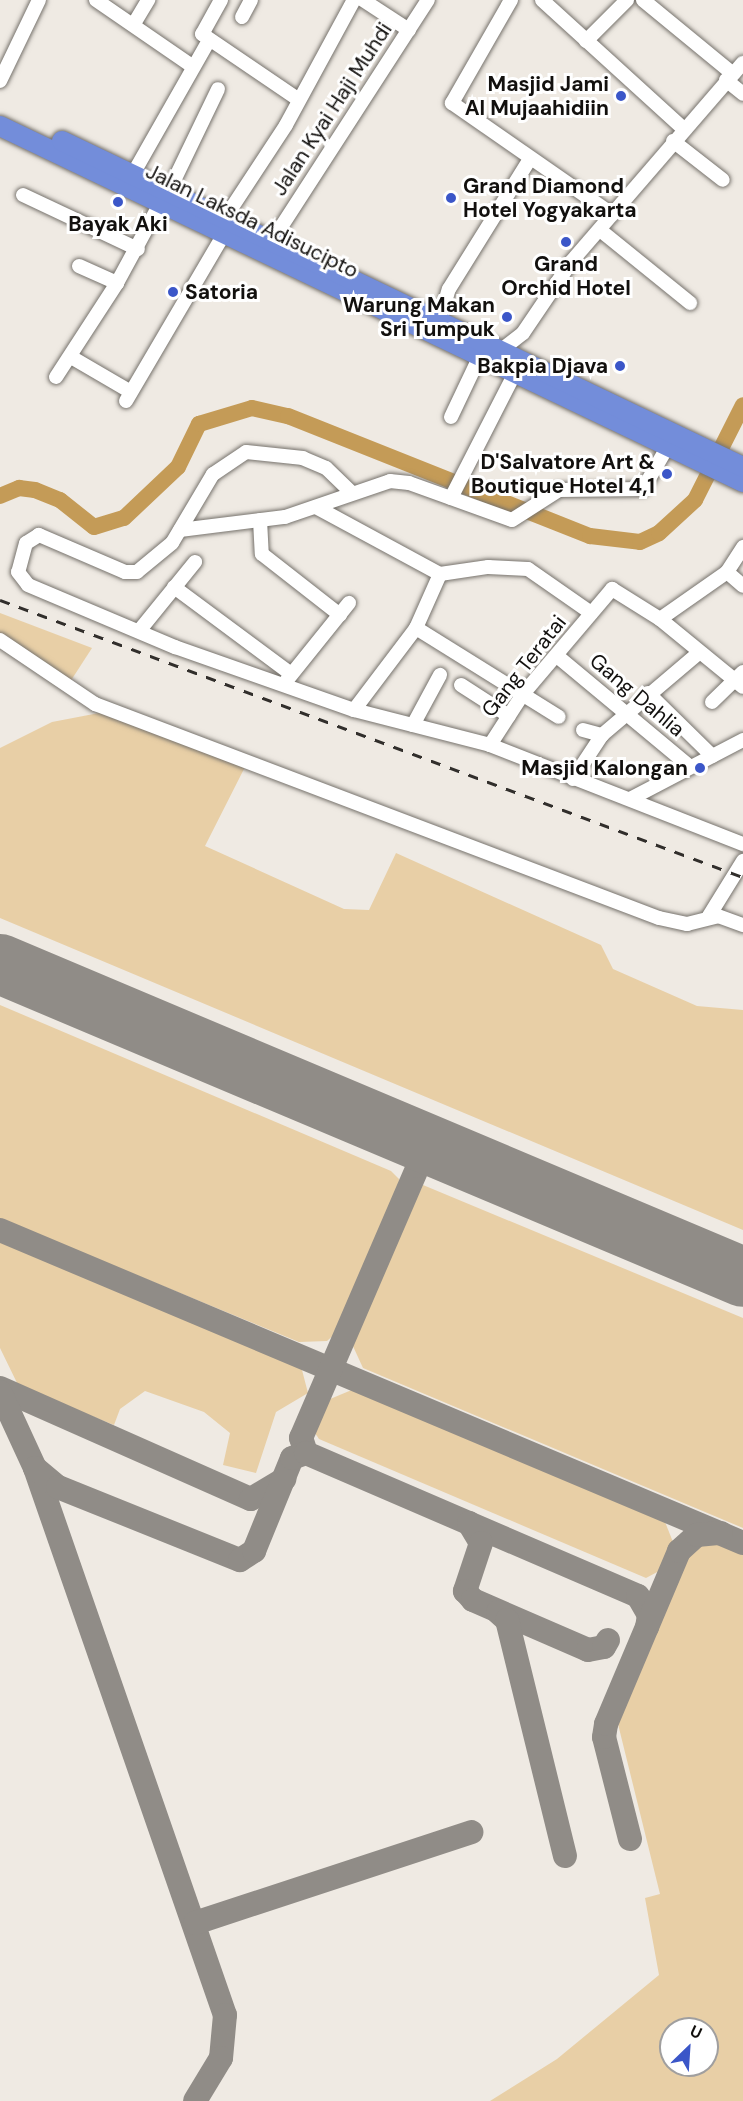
<!DOCTYPE html>
<html>
<head>
<meta charset="utf-8">
<style>
	body { margin:0 }
	#map { position:relative; width:743px; height:2101px; overflow:hidden; background:#efeae3; font-family:"DM Sans",sans-serif }
	div>[style] { position:absolute }
	.green>* { inset:0; background:#e8cfa6 }
	.river>* { height:16px; margin:-8px; padding:0 8px; transform-origin:8px; border-radius:8px; background:#c49b57 }
	.taxiway>* { height:24px; margin:-12px; padding:0 12px; transform-origin:12px; border-radius:12px; background:#908c87 }
	.runway>* { height:60px; margin:-30px; padding:0 30px; transform-origin:30px; border-radius:30px; background:#908c87 }
	.roads { filter:drop-shadow(0 0 2px #76726c) drop-shadow(0 0 2px #76726c) }
	.minor>* { height:14px; margin:-7px; padding:0 7px; transform-origin:7px; border-radius:7px; background:#fff }
	.highway>* { height:20px; margin:-10px; padding:0 10px; transform-origin:10px; border-radius:10px; background:#738dda }
	.rail>* { height:3px; margin-top:-1.5px; transform-origin:0; background:repeating-linear-gradient(90deg,#312e2b 0 10px,transparent 0 20px) }
	.dots>* { width:16px; height:16px; translate:-50% -50%; box-sizing:border-box; border:3px solid #fff; border-radius:50% }
	span { translate:-50% -50%; white-space:nowrap; text-align:center; line-height:1.15; -webkit-text-stroke:6px #fff; paint-order:stroke }
	.poi-label { font-size:21px; color:#12100e; font-weight:700 }
	.right { translate:-100% -50%; text-align:right }
	.left { translate:0 -50%; text-align:left }
	.street-label { font-size:21px; color:#12100e }
	.north { position:absolute; left:659px; top:2017px; width:60px; height:60px; box-sizing:border-box; background:#fff; border:2px solid #a09f9f; border-radius:50%; rotate:25deg; font-size:16px; font-weight:700; line-height:24px; text-align:center; color:#12100e }
	.north::after { content:''; display:block; margin:auto; width:21px; height:27px; background:#3b56c8; clip-path:polygon(50% 0,100% 100%,50% 72%,0 100%) }
</style>
</head>
<body>
<div id="map">
	<div class="green">
		<i style="clip-path:polygon(0 613px,92px 648px,70px 682px,0 636px)"></i>
		<i style="clip-path:polygon(99px 713px,126px 718px,245px 767px,205px 846px,344px 909px,369px 910px,396px 853px,601px 945px,613px 969px,697px 1006px,743px 1010px,743px 1230px,0 918px,0 748px,52px 722px)"></i>
		<i style="clip-path:polygon(0 1005px,391px 1171px,399px 1179px,398px 1190px,337px 1332px,327px 1341px,299px 1342px,0 1219px)"></i>
		<i style="clip-path:polygon(423px 1185px,743px 1318px,743px 1528px,363px 1368px,352px 1344px,355px 1330px)"></i>
		<i style="clip-path:polygon(0 1241px,289px 1359px,302px 1370px,308px 1393px,276px 1412px,256px 1473px,223px 1465px,230px 1433px,204px 1412px,145px 1391px,120px 1409px,114px 1425px,19px 1387px,0 1348px)"></i>
		<i style="clip-path:polygon(354px 1389px,663px 1517px,673px 1542px,661px 1570px,646px 1578px,319px 1439px,313px 1430px,323px 1402px)"></i>
		<i style="clip-path:polygon(evenodd,711px 1540px,743px 1551px,743px 2101px,490px 2101px,557px 2059px,659px 1975px,645px 1898px,660px 1894px,617px 1720px,690px 1549px,711px 1540px,671px 2029px,707px 2029px,707px 2065px,671px 2065px,671px 2029px)"></i>
	</div>
	<div class="river">
		<i style="left:0;top:496px;width:21px;rotate:-23deg"></i>
		<i style="left:19px;top:488px;width:16px;rotate:7deg"></i>
		<i style="left:35px;top:490px;width:27px;rotate:22deg"></i>
		<i style="left:60px;top:500px;width:43px;rotate:38.5deg"></i>
		<i style="left:94px;top:527px;width:31px;rotate:-17deg"></i>
		<i style="left:124px;top:518px;width:74px;rotate:-43.4deg"></i>
		<i style="left:178px;top:467px;width:48px;rotate:-64deg"></i>
		<i style="left:199px;top:424px;width:55px;rotate:-16.8deg"></i>
		<i style="left:252px;top:408px;width:37px;rotate:13deg"></i>
		<i style="left:288px;top:416px;width:325px;rotate:21.7deg"></i>
		<i style="left:590px;top:536px;width:50px;rotate:6.8deg"></i>
		<i style="left:640px;top:542px;width:21px;rotate:-25deg"></i>
		<i style="left:659px;top:533px;width:49px;rotate:-42.5deg"></i>
		<i style="left:695px;top:500px;width:106px;rotate:-63.2deg"></i>
	</div>
	<div class="taxiway">
		<i style="left:0;top:957px;width:15px;rotate:48deg"></i>
		<i style="left:405px;top:1135px;width:24px;rotate:57deg"></i>
		<i style="left:418px;top:1155px;width:11px;rotate:90deg"></i>
		<i style="left:0;top:1230px;width:806px;rotate:22.84deg"></i>
		<i style="left:0;top:1388px;width:274px;rotate:23.9deg"></i>
		<i style="left:251px;top:1499px;width:39px;rotate:-31deg"></i>
		<i style="left:0;top:1392px;width:84px;rotate:65.3deg"></i>
		<i style="left:35px;top:1468px;width:579px;rotate:70.85deg"></i>
		<i style="left:225px;top:2015px;width:43px;rotate:95.3deg"></i>
		<i style="left:221px;top:2058px;width:50px;rotate:121.2deg"></i>
		<i style="left:306px;top:1453px;width:16px;rotate:-108deg"></i>
		<i style="left:301px;top:1438px;width:296px;rotate:-66.7deg"></i>
		<i style="left:418px;top:1166px;width:30px;rotate:-30deg"></i>
		<i style="left:35px;top:1468px;width:30px;rotate:40deg"></i>
		<i style="left:58px;top:1487px;width:196px;rotate:21.9deg"></i>
		<i style="left:240px;top:1560px;width:17px;rotate:-33deg"></i>
		<i style="left:254px;top:1551px;width:100px;rotate:-67.8deg"></i>
		<i style="left:292px;top:1458px;width:15px;rotate:-20deg"></i>
		<i style="left:306px;top:1453px;width:361px;rotate:23.3deg"></i>
		<i style="left:638px;top:1596px;width:22px;rotate:60deg"></i>
		<i style="left:649px;top:1615px;width:12px;rotate:99deg"></i>
		<i style="left:469px;top:1523px;width:23px;rotate:59deg"></i>
		<i style="left:481px;top:1543px;width:51px;rotate:108.4deg"></i>
		<i style="left:465px;top:1591px;width:12px;rotate:48deg"></i>
		<i style="left:473px;top:1600px;width:125px;rotate:23.5deg"></i>
		<i style="left:588px;top:1650px;width:16px;rotate:-11deg"></i>
		<i style="left:604px;top:1647px;width:8px;rotate:-60deg"></i>
		<i style="left:498px;top:1612px;width:12px;rotate:42deg"></i>
		<i style="left:507px;top:1620px;width:243px;rotate:76.2deg"></i>
		<i style="left:630px;top:1839px;width:105px;rotate:-104.3deg"></i>
		<i style="left:604px;top:1737px;width:13px;rotate:-81deg"></i>
		<i style="left:606px;top:1724px;width:188px;rotate:-67.1deg"></i>
		<i style="left:679px;top:1551px;width:24px;rotate:-42deg"></i>
		<i style="left:697px;top:1535px;width:24px;rotate:-5deg"></i>
		<i style="left:195px;top:1923px;width:291px;rotate:-18.2deg"></i>
	</div>
	<div class="runway">
		<i style="left:0;top:964px;width:806px;rotate:22.84deg"></i>
	</div>
	<div class="roads">
		<div class="minor">
			<i style="left:96px;top:0;width:116px;rotate:34.5deg"></i>
			<i style="left:221px;top:0;width:39px;rotate:119deg"></i>
			<i style="left:202px;top:34px;width:117px;rotate:34.2deg"></i>
			<i style="left:363px;top:0;width:55px;rotate:33.1deg"></i>
			<i style="left:511px;top:0;width:119px;rotate:119.8deg"></i>
			<i style="left:452px;top:103px;width:195px;rotate:34.8deg"></i>
			<i style="left:542px;top:0;width:192px;rotate:42.3deg"></i>
			<i style="left:643px;top:0;width:115px;rotate:39.4deg"></i>
			<i style="left:242px;top:17px;width:19px;rotate:-62deg"></i>
			<i style="left:135px;top:22px;width:26px;rotate:-59deg"></i>
			<i style="left:586px;top:41px;width:58px;rotate:-45deg"></i>
			<i style="left:726px;top:80px;width:22px;rotate:39deg"></i>
			<i style="left:0;top:81px;width:90px;rotate:-64.3deg"></i>
			<i style="left:673px;top:141px;width:63px;rotate:38deg"></i>
			<i style="left:133px;top:174px;width:154px;rotate:-60.4deg"></i>
			<i style="left:169px;top:191px;width:113px;rotate:-64.3deg"></i>
			<i style="left:23px;top:195px;width:127px;rotate:25.2deg"></i>
			<i style="left:225px;top:218px;width:111px;rotate:-56.7deg"></i>
			<i style="left:286px;top:125px;width:142px;rotate:-61.5deg"></i>
			<i style="left:600px;top:230px;width:116px;rotate:39deg"></i>
			<i style="left:272px;top:241px;width:287px;rotate:-57.1deg"></i>
			<i style="left:79px;top:266px;width:42px;rotate:24.1deg"></i>
			<i style="left:439px;top:323px;width:35px;rotate:-74deg"></i>
			<i style="left:449px;top:289px;width:153px;rotate:-58.1deg"></i>
			<i style="left:500px;top:351px;width:29px;rotate:-38deg"></i>
			<i style="left:523px;top:333px;width:86px;rotate:-55.9deg"></i>
			<i style="left:571px;top:262px;width:263px;rotate:-49.2deg"></i>
			<i style="left:71px;top:357px;width:69px;rotate:30.3deg"></i>
			<i style="left:56px;top:377px;width:112px;rotate:-57deg"></i>
			<i style="left:117px;top:283px;width:92px;rotate:-61.5deg"></i>
			<i style="left:126px;top:401px;width:194px;rotate:-59.6deg"></i>
			<i style="left:451px;top:417px;width:65px;rotate:-64.6deg"></i>
			<i style="left:352px;top:493px;width:36px;rotate:-136deg"></i>
			<i style="left:326px;top:468px;width:25px;rotate:-157deg"></i>
			<i style="left:303px;top:458px;width:57px;rotate:-174deg"></i>
			<i style="left:246px;top:452px;width:40px;rotate:146deg"></i>
			<i style="left:213px;top:474px;width:80px;rotate:120.7deg"></i>
			<i style="left:172px;top:543px;width:45px;rotate:140.4deg"></i>
			<i style="left:137px;top:572px;width:12px;rotate:180deg"></i>
			<i style="left:125px;top:572px;width:94px;rotate:-156.7deg"></i>
			<i style="left:39px;top:535px;width:15px;rotate:148deg"></i>
			<i style="left:26px;top:543px;width:30px;rotate:105deg"></i>
			<i style="left:18px;top:572px;width:16px;rotate:52deg"></i>
			<i style="left:28px;top:585px;width:160px;rotate:22.9deg"></i>
			<i style="left:175px;top:647px;width:190px;rotate:19.4deg"></i>
			<i style="left:354px;top:710px;width:140px;rotate:14.4deg"></i>
			<i style="left:490px;top:745px;width:272px;rotate:21.4deg"></i>
			<i style="left:451px;top:498px;width:138px;rotate:-62.9deg"></i>
			<i style="left:316px;top:507px;width:141px;rotate:28.4deg"></i>
			<i style="left:260px;top:520px;width:34px;rotate:87deg"></i>
			<i style="left:262px;top:554px;width:99px;rotate:38deg"></i>
			<i style="left:180px;top:530px;width:106px;rotate:-7.1deg"></i>
			<i style="left:285px;top:517px;width:111px;rotate:-18.9deg"></i>
			<i style="left:390px;top:481px;width:19px;rotate:6deg"></i>
			<i style="left:409px;top:483px;width:109px;rotate:19.8deg"></i>
			<i style="left:512px;top:520px;width:56px;rotate:-32.6deg"></i>
			<i style="left:559px;top:490px;width:84px;rotate:-0.7deg"></i>
			<i style="left:643px;top:489px;width:50px;rotate:-59.8deg"></i>
			<i style="left:727px;top:572px;width:21px;rotate:41deg"></i>
			<i style="left:440px;top:574px;width:49px;rotate:-8.3deg"></i>
			<i style="left:488px;top:567px;width:40px;rotate:2.9deg"></i>
			<i style="left:528px;top:569px;width:77px;rotate:34.9deg"></i>
			<i style="left:174px;top:587px;width:144px;rotate:36.6deg"></i>
			<i style="left:660px;top:619px;width:82px;rotate:-35deg"></i>
			<i style="left:727px;top:572px;width:30px;rotate:-57deg"></i>
			<i style="left:416px;top:628px;width:168px;rotate:31.9deg"></i>
			<i style="left:139px;top:631px;width:89px;rotate:-50.9deg"></i>
			<i style="left:0;top:640px;width:115px;rotate:34deg"></i>
			<i style="left:95px;top:704px;width:603px;rotate:20.78deg"></i>
			<i style="left:659px;top:918px;width:29px;rotate:12deg"></i>
			<i style="left:687px;top:924px;width:32px;rotate:-14deg"></i>
			<i style="left:718px;top:916px;width:27px;rotate:20deg"></i>
			<i style="left:557px;top:656px;width:173px;rotate:39.8deg"></i>
			<i style="left:287px;top:680px;width:99px;rotate:-51.2deg"></i>
			<i style="left:461px;top:685px;width:57px;rotate:32.9deg"></i>
			<i style="left:648px;top:693px;width:90px;rotate:44.5deg"></i>
			<i style="left:712px;top:702px;width:43px;rotate:-44.1deg"></i>
			<i style="left:354px;top:710px;width:103px;rotate:-52.9deg"></i>
			<i style="left:416px;top:628px;width:59px;rotate:-66deg"></i>
			<i style="left:413px;top:725px;width:57px;rotate:-61.6deg"></i>
			<i style="left:583px;top:730px;width:20px;rotate:15deg"></i>
			<i style="left:490px;top:745px;width:61px;rotate:-57.1deg"></i>
			<i style="left:523px;top:694px;width:138px;rotate:-49.7deg"></i>
			<i style="left:612px;top:589px;width:57px;rotate:32deg"></i>
			<i style="left:660px;top:619px;width:107px;rotate:39.3deg"></i>
			<i style="left:573px;top:779px;width:53px;rotate:-56.6deg"></i>
			<i style="left:602px;top:735px;width:128px;rotate:-40.3deg"></i>
			<i style="left:632px;top:798px;width:125px;rotate:-27.6deg"></i>
			<i style="left:709px;top:916px;width:65px;rotate:-58.3deg"></i>
		</div>
		<div class="highway">
			<i style="left:0;top:126px;width:824px;rotate:25.6deg"></i>
			<i style="left:62px;top:141px;width:755px;rotate:25.58deg"></i>
		</div>
	</div>
	<div class="rail">
		<i style="left:0;top:600px;width:793px;rotate:20.45deg"></i>
	</div>
	<div class="dots">
		<i style="left:621px;top:96px;background:#3b56c8"></i>
		<i style="left:451px;top:198px;background:#3b56c8"></i>
		<i style="left:118px;top:202px;background:#3b56c8"></i>
		<i style="left:566px;top:242px;background:#3b56c8"></i>
		<i style="left:173px;top:292px;background:#3b56c8"></i>
		<i style="left:507px;top:317px;background:#3b56c8"></i>
		<i style="left:620px;top:366px;background:#3b56c8"></i>
		<i style="left:667px;top:474px;background:#3b56c8"></i>
		<i style="left:700px;top:768px;background:#3b56c8"></i>
	</div>
	<div class="poi-label">
		<span class="right" style="left:609px;top:96px">Masjid Jami<br>Al Mujaahidiin</span>
		<span class="left" style="left:463px;top:198px">Grand Diamond<br>Hotel Yogyakarta</span>
		<span style="left:118px;top:224px">Bayak Aki</span>
		<span style="left:566px;top:276px">Grand<br>Orchid Hotel</span>
		<span class="left" style="left:185px;top:292px">Satoria</span>
		<span class="right" style="left:495px;top:317px">Warung Makan<br>Sri Tumpuk</span>
		<span class="right" style="left:608px;top:366px">Bakpia Djava</span>
		<span class="right" style="left:655px;top:474px">D'Salvatore Art &amp;<br>Boutique Hotel 4,1</span>
		<span class="right" style="left:688px;top:768px">Masjid Kalongan</span>
	</div>
	<div class="street-label">
		<span style="left:332px;top:109px;rotate:-57deg">Jalan Kyai Haji Muhdi</span>
		<span style="left:252px;top:221px;rotate:26deg">Jalan Laksda Adisucipto</span>
		<span style="left:524px;top:666px;rotate:-52deg">Gang Teratai</span>
		<span style="left:637px;top:695px;rotate:40deg">Gang Dahlia</span>
	</div>
	<div class="north">U</div>
</div>
</body>
</html>
